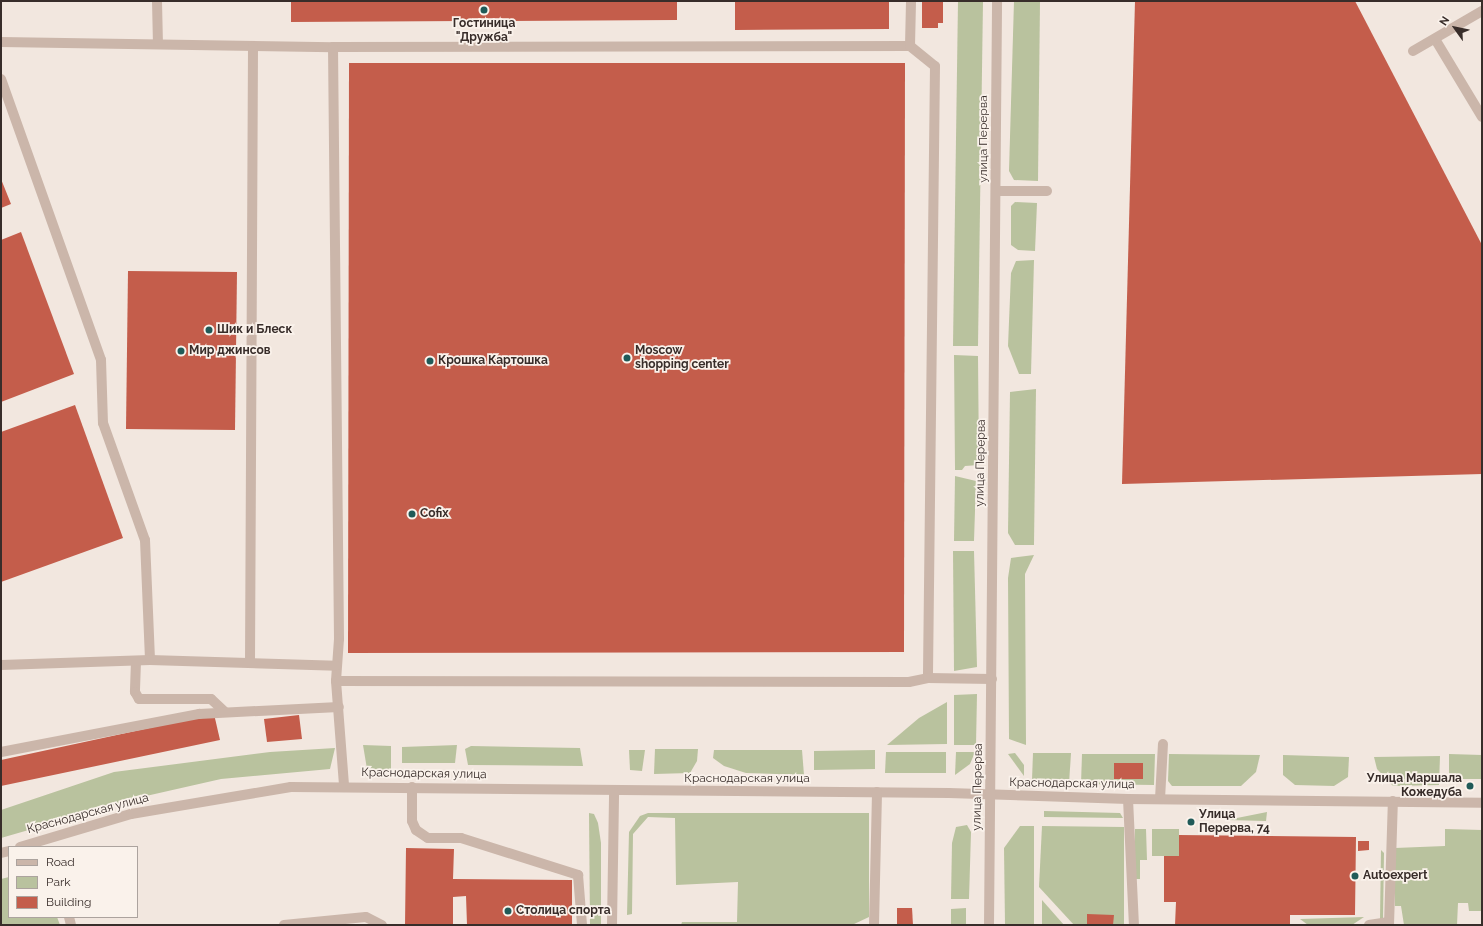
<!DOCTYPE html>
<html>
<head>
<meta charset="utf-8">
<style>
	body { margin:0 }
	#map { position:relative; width:1483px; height:926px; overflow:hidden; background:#f2e7df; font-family:Raleway,sans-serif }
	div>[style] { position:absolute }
	.green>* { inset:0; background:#b9c29e }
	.building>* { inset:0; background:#c45d4b }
	.minor>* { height:10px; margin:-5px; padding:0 5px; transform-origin:5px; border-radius:5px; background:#cbb6aa }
	.dots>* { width:11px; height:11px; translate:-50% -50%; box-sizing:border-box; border:2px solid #faf2eb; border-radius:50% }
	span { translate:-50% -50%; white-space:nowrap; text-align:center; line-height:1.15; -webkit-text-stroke:3.5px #faf2eb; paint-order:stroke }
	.poi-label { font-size:12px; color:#382d2a; font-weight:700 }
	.left { translate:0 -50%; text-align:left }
	.right { translate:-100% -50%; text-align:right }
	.street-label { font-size:12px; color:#382d2a }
	.frame { position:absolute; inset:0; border:2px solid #382d2a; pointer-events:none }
	.legend { position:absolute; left:8px; top:846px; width:130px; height:72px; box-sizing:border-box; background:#faf2eb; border:1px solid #aca39e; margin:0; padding:5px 7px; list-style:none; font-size:12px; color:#382d2a }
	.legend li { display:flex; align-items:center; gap:8px; height:20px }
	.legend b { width:20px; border:1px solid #aca39e }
	.north { position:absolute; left:1435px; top:8px; width:40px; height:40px; -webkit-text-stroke:3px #faf2eb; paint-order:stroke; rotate:303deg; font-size:11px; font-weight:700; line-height:16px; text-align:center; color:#382d2a }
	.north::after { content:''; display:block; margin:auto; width:14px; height:18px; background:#382d2a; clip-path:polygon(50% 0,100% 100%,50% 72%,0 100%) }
</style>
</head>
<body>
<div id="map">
	<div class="green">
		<i style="clip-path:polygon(958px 1px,983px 1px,978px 346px,953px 346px)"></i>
		<i style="clip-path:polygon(1014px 1px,1040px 1px,1038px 181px,1014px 180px,1009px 171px)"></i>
		<i style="clip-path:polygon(1015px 202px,1037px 203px,1035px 251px,1018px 250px,1011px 245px,1011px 206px)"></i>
		<i style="clip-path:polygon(1034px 260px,1031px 374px,1019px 374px,1008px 346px,1011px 273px,1016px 261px)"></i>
		<i style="clip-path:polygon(954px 355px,978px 356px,979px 465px,965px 466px,962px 470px,955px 470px)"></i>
		<i style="clip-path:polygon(1036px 389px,1034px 545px,1015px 545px,1008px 533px,1010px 392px)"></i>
		<i style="clip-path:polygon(955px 476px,976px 481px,974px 541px,954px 541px)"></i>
		<i style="clip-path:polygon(953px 551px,974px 551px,977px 667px,954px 671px)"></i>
		<i style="clip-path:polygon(1034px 555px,1025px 574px,1026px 745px,1009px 739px,1008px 578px,1011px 558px)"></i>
		<i style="clip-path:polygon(977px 694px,976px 745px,954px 745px,954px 695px)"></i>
		<i style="clip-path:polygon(947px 702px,947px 744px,887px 745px,919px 718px)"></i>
		<i style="clip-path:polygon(363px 745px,391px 746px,391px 771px,367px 769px)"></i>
		<i style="clip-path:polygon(457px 745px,455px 763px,402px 763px,402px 747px)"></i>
		<i style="clip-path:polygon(471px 746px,580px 748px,583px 766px,468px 765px,465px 749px)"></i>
		<i style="clip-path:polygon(335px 748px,330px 769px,221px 779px,146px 796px,1px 838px,1px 810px,114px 772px,270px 752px)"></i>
		<i style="clip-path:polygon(655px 749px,698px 749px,697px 761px,690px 773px,654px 774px)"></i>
		<i style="clip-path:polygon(629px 750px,645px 750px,642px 771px,630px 770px)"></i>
		<i style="clip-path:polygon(714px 750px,802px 750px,804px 775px,746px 773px,724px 766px,713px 758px)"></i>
		<i style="clip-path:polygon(875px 750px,875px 769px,814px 770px,814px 751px)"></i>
		<i style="clip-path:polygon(886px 752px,946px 752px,946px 773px,885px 773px)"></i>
		<i style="clip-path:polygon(956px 752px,975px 752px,970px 764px,955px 775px)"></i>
		<i style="clip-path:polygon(1015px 753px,1024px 765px,1024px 776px,1008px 754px)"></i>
		<i style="clip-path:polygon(1033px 753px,1071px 753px,1069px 784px,1032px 780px)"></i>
		<i style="clip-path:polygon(1082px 754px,1155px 754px,1154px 785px,1081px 784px)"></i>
		<i style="clip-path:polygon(1169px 754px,1260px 755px,1256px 772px,1241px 786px,1172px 786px,1168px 781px)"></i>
		<i style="clip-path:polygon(1449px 754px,1482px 755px,1482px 779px,1449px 779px)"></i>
		<i style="clip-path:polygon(1283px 755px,1349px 757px,1348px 777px,1334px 786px,1295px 785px,1283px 775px)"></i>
		<i style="clip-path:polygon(1440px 756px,1439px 785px,1393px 786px,1377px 769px,1374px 757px)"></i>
		<i style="clip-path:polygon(1044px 811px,1120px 813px,1123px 818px,1044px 817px)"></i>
		<i style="clip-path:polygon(1267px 812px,1266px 821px,1227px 820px)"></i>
		<i style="clip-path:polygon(589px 813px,594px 814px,598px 823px,601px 843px,601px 925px,590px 925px)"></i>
		<i style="clip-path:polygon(648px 813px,869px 813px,869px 917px,852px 925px,681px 925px,682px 922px,737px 922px,738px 882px,676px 885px,675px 818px,648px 817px,633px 834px,632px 914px,627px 915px,629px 832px,640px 816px)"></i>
		<i style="clip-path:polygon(967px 825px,971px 832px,969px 899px,951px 899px,952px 843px,956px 827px)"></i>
		<i style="clip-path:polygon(1020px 826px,1034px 826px,1034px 925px,1005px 925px,1004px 848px)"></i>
		<i style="clip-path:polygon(1042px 826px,1124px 827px,1124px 925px,1074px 925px,1039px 887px)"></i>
		<i style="clip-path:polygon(1135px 829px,1146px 829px,1147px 860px,1140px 860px,1140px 879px,1135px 879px)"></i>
		<i style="clip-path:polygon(1152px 829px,1179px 829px,1179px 856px,1152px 856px)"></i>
		<i style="clip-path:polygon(1445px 829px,1482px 830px,1482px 911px,1469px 911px,1468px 903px,1458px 903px,1457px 925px,1404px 925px,1401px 906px,1395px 906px,1395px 848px,1445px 846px)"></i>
		<i style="clip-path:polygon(1381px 850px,1384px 853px,1383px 919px,1380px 920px)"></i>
		<i style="clip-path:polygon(9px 877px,9px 917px,57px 917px,60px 925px,1px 925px,1px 879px)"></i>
		<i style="clip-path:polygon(1042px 900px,1064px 925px,1042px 925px)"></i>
		<i style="clip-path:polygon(966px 908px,966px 925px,951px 925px,951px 909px)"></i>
		<i style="clip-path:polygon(1364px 917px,1352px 925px,1308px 925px,1300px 919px)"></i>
	</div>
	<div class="building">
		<i style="clip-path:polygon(291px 1px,677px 1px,677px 20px,291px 22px)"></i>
		<i style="clip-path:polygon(735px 1px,889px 1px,889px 29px,735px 30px)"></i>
		<i style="clip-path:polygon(922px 1px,943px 1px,943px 23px,938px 23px,938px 28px,922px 28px)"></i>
		<i style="clip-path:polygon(1135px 1px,1355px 1px,1482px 245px,1482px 474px,1122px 484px)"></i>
		<i style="clip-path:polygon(349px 63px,905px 63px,904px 652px,348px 653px)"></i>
		<i style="clip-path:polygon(1px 179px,11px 204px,1px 208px)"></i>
		<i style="clip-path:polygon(21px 232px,74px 374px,1px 402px,1px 240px)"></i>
		<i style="clip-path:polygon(128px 271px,237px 272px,235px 430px,126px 429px)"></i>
		<i style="clip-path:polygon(75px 405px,123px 538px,1px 582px,1px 432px)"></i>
		<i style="clip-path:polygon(214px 714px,220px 740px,1px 786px,1px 760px)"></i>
		<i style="clip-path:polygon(299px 715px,302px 739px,267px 742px,264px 719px)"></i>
		<i style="clip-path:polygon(1114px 763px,1143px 763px,1143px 779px,1114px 779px)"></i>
		<i style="clip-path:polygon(1179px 835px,1356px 837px,1355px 915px,1290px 915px,1290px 925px,1175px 925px,1176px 902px,1164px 902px,1164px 856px,1179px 856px)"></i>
		<i style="clip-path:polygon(1358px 841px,1369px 841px,1369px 850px,1358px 851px)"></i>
		<i style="clip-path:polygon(406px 848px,454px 849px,453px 879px,572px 880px,572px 925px,467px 925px,466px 896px,453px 897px,453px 925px,405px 925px)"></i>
		<i style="clip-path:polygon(897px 908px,912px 908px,913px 925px,897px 925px)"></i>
		<i style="clip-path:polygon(1087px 914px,1114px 915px,1113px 925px,1087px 925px)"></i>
	</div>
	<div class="minor">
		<i style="left:157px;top:1px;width:43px;rotate:88.7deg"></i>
		<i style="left:1435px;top:39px;width:91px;rotate:58.9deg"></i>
		<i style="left:1px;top:42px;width:332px;rotate:0.9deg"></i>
		<i style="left:333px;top:47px;width:577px;rotate:-0.1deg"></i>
		<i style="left:910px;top:46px;width:45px;rotate:-88.7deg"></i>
		<i style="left:910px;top:46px;width:32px;rotate:39deg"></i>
		<i style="left:935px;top:66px;width:612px;rotate:90.66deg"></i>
		<i style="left:333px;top:47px;width:592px;rotate:89.42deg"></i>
		<i style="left:339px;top:639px;width:42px;rotate:94.1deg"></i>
		<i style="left:336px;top:681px;width:105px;rotate:85.6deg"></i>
		<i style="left:1413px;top:51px;width:80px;rotate:-30.1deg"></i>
		<i style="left:1px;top:79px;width:298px;rotate:70.4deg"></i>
		<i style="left:101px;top:360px;width:63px;rotate:88.2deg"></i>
		<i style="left:103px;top:423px;width:124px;rotate:70.3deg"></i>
		<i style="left:145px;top:540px;width:120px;rotate:87.6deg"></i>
		<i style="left:997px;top:191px;width:50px"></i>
		<i style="left:136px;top:661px;width:31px;rotate:92deg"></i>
		<i style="left:135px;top:692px;width:8px;rotate:60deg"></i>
		<i style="left:139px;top:699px;width:72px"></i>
		<i style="left:211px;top:699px;width:19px;rotate:43deg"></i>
		<i style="left:250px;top:662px;width:616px;rotate:-89.72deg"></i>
		<i style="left:1px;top:665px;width:149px;rotate:-1.9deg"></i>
		<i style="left:150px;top:660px;width:186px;rotate:1.8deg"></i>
		<i style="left:336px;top:681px;width:573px;rotate:0.1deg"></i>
		<i style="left:909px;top:682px;width:19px;rotate:-12deg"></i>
		<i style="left:928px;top:678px;width:64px;rotate:0.9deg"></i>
		<i style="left:1px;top:752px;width:202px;rotate:-10.9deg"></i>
		<i style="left:199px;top:714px;width:140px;rotate:-2.9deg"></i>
		<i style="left:412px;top:787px;width:34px;rotate:90deg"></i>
		<i style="left:412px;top:821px;width:10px;rotate:66deg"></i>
		<i style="left:416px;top:830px;width:14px;rotate:34deg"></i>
		<i style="left:428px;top:838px;width:33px"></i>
		<i style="left:461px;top:838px;width:123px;rotate:17.5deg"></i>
		<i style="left:578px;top:875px;width:50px;rotate:85.4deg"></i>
		<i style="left:1128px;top:799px;width:126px;rotate:87.3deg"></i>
		<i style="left:1160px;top:799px;width:55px;rotate:-86.9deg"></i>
		<i style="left:20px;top:847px;width:116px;rotate:-16.6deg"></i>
		<i style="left:131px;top:814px;width:162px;rotate:-9.6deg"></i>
		<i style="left:291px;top:787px;width:658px;rotate:0.52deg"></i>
		<i style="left:949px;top:793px;width:179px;rotate:1.9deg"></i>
		<i style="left:1128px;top:799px;width:354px;rotate:0.6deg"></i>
		<i style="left:1px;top:853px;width:8px;rotate:-14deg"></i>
		<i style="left:69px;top:917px;width:8px;rotate:76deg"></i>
		<i style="left:284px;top:925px;width:82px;rotate:-5.6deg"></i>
		<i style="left:366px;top:917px;width:18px;rotate:27deg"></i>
		<i style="left:612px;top:925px;width:133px;rotate:-89.1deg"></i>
		<i style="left:874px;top:925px;width:133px;rotate:-88.7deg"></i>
		<i style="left:989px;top:925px;width:924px;rotate:-89.5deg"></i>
		<i style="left:1369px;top:925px;width:20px;rotate:-9deg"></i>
		<i style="left:1389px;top:925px;width:124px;rotate:-88.2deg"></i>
	</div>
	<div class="dots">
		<i style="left:484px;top:10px;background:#205a58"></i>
		<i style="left:209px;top:330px;background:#205a58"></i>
		<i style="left:181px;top:351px;background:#205a58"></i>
		<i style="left:627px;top:358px;background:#205a58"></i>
		<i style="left:430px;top:361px;background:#205a58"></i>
		<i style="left:412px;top:514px;background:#205a58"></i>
		<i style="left:1470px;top:786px;background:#205a58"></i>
		<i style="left:1191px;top:822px;background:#205a58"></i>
		<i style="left:1355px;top:876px;background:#205a58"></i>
		<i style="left:508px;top:911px;background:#205a58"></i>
	</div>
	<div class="poi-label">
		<span style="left:484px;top:31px">Гостиница<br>"Дружба"</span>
		<span class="left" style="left:217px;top:330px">Шик и Блеск</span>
		<span class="left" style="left:189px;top:351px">Мир джинсов</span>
		<span class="left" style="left:635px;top:358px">Moscow<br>shopping center</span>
		<span class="left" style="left:438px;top:361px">Крошка Картошка</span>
		<span class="left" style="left:420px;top:514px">Cofix</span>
		<span class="right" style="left:1462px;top:786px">Улица Маршала<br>Кожедуба</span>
		<span class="left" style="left:1199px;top:822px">Улица<br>Перерва, 74</span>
		<span class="left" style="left:1363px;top:876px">Autoexpert</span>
		<span class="left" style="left:516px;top:911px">Столица спорта</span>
	</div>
	<div class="street-label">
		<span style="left:984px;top:139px;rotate:-90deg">улица Перерва</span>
		<span style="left:981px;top:463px;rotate:-89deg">улица Перерва</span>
		<span style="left:424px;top:774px;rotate:1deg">Краснодарская улица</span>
		<span style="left:747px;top:779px">Краснодарская улица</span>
		<span style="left:1072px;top:784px;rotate:1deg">Краснодарская улица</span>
		<span style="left:978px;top:787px;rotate:-89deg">улица Перерва</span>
		<span style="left:88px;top:814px;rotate:-15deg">Краснодарская улица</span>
	</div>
	<div class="frame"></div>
	<ul class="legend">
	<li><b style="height:5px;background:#cbb6aa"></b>Road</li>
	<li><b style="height:11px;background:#b9c29e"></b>Park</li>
	<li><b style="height:11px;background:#c45d4b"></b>Building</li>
	</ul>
	<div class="north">N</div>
</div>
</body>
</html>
